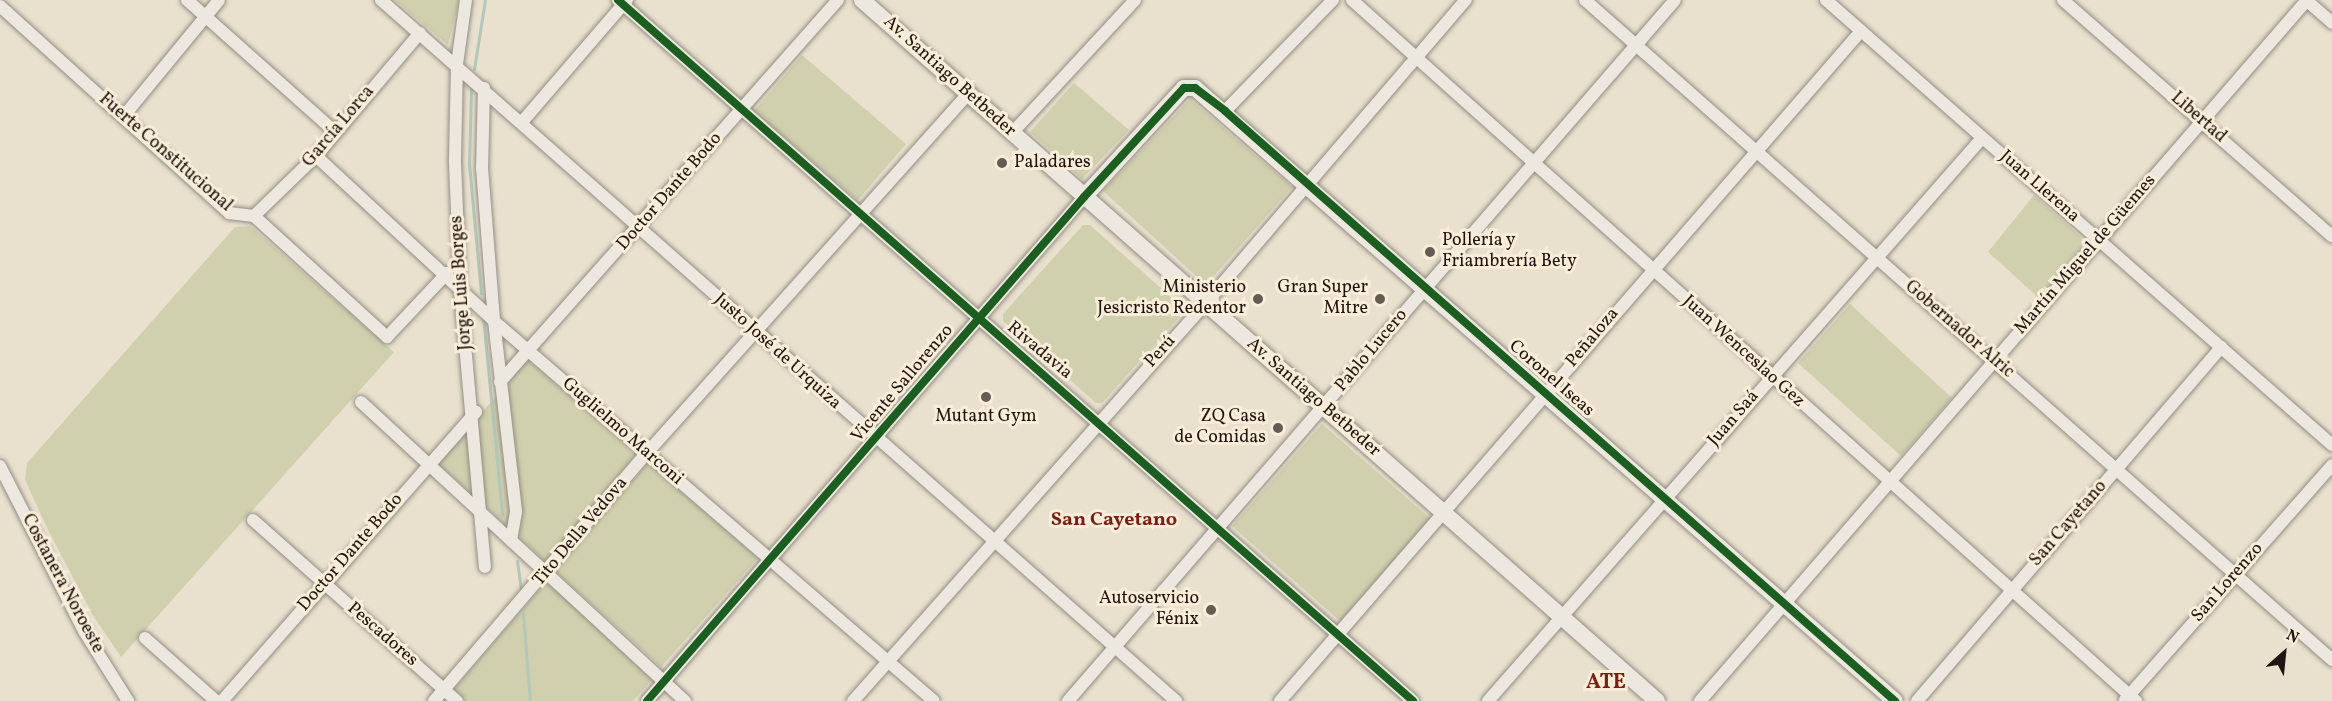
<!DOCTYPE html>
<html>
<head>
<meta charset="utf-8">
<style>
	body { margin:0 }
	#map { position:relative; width:2332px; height:701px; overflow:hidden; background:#e9e0ce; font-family:Vollkorn,serif }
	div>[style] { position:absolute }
	.green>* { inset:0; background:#d0d0ae }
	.stream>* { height:3px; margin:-1.5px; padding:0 1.5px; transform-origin:1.5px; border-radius:1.5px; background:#b3c8b9 }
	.roads { filter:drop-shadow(0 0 2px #938d83) drop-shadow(0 0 2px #938d83) }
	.street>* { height:12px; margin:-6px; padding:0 6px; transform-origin:6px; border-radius:6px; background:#ede8df }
	.secondary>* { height:16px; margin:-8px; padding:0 8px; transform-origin:8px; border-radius:8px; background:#ede8df }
	.cycleway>* { height:8px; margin:-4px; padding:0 4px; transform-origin:4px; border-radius:4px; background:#1b5e20 }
	.dots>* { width:16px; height:16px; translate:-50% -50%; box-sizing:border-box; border:3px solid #f8edd8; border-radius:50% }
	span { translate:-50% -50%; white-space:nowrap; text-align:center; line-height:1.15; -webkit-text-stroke:6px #f8edd8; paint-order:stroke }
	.street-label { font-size:18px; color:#201510 }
	.poi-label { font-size:18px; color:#201510 }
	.left { translate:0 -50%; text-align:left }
	.right { translate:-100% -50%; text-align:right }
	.neighbourhood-label { font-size:20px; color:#7a1f14; font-weight:700 }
	.quarter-label { font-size:21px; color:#7a1f14; font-weight:700 }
	.north { position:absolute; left:2254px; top:623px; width:60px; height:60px; -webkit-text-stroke:4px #f8edd8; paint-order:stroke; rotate:27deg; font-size:16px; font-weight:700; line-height:24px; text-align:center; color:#201510 }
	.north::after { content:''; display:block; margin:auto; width:21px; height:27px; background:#201510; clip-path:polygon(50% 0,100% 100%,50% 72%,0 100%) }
</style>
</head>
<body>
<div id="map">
	<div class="green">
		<i style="clip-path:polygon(395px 0,459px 0,448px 45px)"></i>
		<i style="clip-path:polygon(802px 55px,906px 144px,858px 200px,754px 111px)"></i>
		<i style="clip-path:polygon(1074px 83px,1129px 130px,1082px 179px,1030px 132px)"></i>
		<i style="clip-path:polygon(1190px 99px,1292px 187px,1206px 285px,1103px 191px)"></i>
		<i style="clip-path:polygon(2034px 195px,2081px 237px,2082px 249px,2039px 298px,1988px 252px)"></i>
		<i style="clip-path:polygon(1083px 225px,1090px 225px,1182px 307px,1183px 313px,1102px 403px,1096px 403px,1003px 321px,1003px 314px)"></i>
		<i style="clip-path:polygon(250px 226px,394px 352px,121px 657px,92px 614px,49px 532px,25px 480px,27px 463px,235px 227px)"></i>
		<i style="clip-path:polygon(1850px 304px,1952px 398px,1901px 456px,1798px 363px)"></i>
		<i style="clip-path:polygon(527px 359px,636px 454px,547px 563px,439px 464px)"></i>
		<i style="clip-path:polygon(1322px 424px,1431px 519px,1340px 621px,1232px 526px)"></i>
		<i style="clip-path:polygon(648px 463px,758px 558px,661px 667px,555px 571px)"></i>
		<i style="clip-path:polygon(547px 581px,652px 680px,633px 701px,465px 701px,453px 690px)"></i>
	</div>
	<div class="stream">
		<i style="left:474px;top:69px;width:70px;rotate:-80.9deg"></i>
		<i style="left:471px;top:89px;width:75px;rotate:91.5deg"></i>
		<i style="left:469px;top:164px;width:130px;rotate:84.7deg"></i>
		<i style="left:483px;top:316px;width:200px;rotate:84.5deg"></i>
		<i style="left:517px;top:561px;width:29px;rotate:82deg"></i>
		<i style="left:523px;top:614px;width:87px;rotate:85.4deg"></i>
	</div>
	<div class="roads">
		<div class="street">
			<i style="left:187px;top:0;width:197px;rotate:41.7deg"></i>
			<i style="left:381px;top:0;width:1060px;rotate:41.4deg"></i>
			<i style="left:466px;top:0;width:65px;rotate:98deg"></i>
			<i style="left:457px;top:64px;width:98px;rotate:91.2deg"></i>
			<i style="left:455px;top:162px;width:126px;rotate:87.7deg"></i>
			<i style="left:460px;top:288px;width:280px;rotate:84.9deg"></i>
			<i style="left:618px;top:0;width:1060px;rotate:41.4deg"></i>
			<i style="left:1352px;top:0;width:1052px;rotate:41.8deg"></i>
			<i style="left:1585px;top:0;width:997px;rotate:41.46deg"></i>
			<i style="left:1826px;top:0;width:674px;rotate:41.33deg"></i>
			<i style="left:2063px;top:0;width:358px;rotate:41.3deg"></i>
			<i style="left:2306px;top:0;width:35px;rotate:41deg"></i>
			<i style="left:0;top:6px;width:309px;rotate:42.1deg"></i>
			<i style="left:229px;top:213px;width:25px;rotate:7deg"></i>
			<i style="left:254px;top:216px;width:180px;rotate:42.3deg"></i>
			<i style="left:387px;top:337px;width:88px;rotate:-46.8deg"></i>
			<i style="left:484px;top:88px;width:80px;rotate:91.4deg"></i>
			<i style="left:482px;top:168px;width:153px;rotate:85.5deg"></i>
			<i style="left:494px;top:321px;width:192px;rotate:83.4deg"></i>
			<i style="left:516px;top:512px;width:29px;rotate:100deg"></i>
			<i style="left:1225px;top:111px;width:155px;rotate:-45.8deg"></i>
			<i style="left:123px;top:117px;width:151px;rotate:-50.6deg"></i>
			<i style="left:522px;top:122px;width:161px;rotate:-49.3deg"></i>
			<i style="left:1012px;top:133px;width:181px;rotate:-47.2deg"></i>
			<i style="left:316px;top:156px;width:243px;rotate:42.8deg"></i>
			<i style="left:494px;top:321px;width:581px;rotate:40.82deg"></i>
			<i style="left:254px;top:216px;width:86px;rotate:-44.1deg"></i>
			<i style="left:316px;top:156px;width:161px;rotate:-49.8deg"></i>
			<i style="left:500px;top:382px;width:510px;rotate:-48.5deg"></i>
			<i style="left:361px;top:402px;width:441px;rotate:42.7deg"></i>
			<i style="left:0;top:466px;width:185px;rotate:63deg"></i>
			<i style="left:84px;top:631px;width:83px;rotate:57.8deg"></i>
			<i style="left:253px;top:520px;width:273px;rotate:41.6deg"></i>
			<i style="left:145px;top:638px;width:95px;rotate:41.6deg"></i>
			<i style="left:2125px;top:700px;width:313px;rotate:-48.6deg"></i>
			<i style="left:222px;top:701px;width:385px;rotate:-48.7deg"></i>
			<i style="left:434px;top:701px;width:326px;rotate:-49.4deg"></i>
			<i style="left:646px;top:454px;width:483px;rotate:-48.2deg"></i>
			<i style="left:647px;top:701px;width:667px;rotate:-49.07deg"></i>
			<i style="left:853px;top:701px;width:531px;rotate:-48.44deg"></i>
			<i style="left:1205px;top:304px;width:401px;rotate:-49.4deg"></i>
			<i style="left:1068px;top:701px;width:927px;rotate:-49.11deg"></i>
			<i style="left:1280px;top:701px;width:887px;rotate:-49.07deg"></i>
			<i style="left:1488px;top:701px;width:749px;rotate:-48.73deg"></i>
			<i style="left:1700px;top:701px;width:927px;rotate:-49.11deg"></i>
			<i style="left:1917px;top:701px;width:467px;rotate:-49.3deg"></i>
		</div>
		<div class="secondary">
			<i style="left:862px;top:0;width:1060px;rotate:41.4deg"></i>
			<i style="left:1084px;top:197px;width:148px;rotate:-47.5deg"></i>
			<i style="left:1184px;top:88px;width:11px"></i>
			<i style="left:1195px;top:88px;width:930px;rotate:41.21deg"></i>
		</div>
	</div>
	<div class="cycleway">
		<i style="left:618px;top:0;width:1060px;rotate:41.4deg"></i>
		<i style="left:647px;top:701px;width:667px;rotate:-49.07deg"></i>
		<i style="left:1084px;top:197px;width:148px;rotate:-47.5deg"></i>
		<i style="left:1184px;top:88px;width:11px"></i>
		<i style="left:1195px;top:88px;width:38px;rotate:37deg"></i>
		<i style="left:1225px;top:111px;width:893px;rotate:41.37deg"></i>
	</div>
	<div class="dots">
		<i style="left:1002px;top:163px;background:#665c52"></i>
		<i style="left:1430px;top:252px;background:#665c52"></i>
		<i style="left:1258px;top:299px;background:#665c52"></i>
		<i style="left:1380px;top:299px;background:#665c52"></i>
		<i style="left:986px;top:397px;background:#665c52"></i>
		<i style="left:1278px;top:428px;background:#665c52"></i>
		<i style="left:1211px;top:610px;background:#665c52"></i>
	</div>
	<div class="street-label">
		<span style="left:949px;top:77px;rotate:42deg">Av. Santiago Betbeder</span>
		<span style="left:2198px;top:118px;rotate:41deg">Libertad</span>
		<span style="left:339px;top:127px;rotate:-50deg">García Lorca</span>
		<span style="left:165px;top:153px;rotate:41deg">Fuerte Constitucional</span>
		<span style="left:2039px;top:187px;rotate:41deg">Juan Llerena</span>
		<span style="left:670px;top:192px;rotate:-49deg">Doctor Dante Bodo</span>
		<span style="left:2086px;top:255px;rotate:-49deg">Martín Miguel de Güemes</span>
		<span style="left:462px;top:283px;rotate:-94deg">Jorge Luis Borges</span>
		<span style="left:1959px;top:330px;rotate:41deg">Gobernador Alric</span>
		<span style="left:1593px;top:338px;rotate:-50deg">Peñaloza</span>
		<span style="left:1039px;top:351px;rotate:40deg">Rivadavia</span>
		<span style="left:1372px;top:351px;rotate:-50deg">Pablo Lucero</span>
		<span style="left:777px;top:352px;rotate:42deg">Justo José de Urquiza</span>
		<span style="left:1161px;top:352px;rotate:-48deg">Perú</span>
		<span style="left:1743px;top:352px;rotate:42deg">Juan Wenceslao Gez</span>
		<span style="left:1551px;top:379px;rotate:41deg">Coronel Iseas</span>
		<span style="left:903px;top:384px;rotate:-50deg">Vicente Sallorenzo</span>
		<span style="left:1313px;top:398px;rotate:41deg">Av. Santiago Betbeder</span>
		<span style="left:1734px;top:419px;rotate:-49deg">Juan Saá</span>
		<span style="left:622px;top:432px;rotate:41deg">Guglielmo Marconi</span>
		<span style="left:2069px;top:524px;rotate:-49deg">San Cayetano</span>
		<span style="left:581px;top:532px;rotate:-50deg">Tito Della Vedova</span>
		<span style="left:351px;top:553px;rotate:-49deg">Doctor Dante Bodo</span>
		<span style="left:2228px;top:583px;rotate:-49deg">San Lorenzo</span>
		<span style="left:62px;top:584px;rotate:62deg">Costanera Noroeste</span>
		<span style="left:382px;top:635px;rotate:41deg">Pescadores</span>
	</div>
	<div class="poi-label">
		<span class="left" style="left:1014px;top:163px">Paladares</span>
		<span class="left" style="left:1442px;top:252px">Pollería y<br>Friambrería Bety</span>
		<span class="right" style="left:1246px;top:299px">Ministerio<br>Jesicristo Redentor</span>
		<span class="right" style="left:1368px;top:299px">Gran Super<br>Mitre</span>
		<span style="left:986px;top:417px">Mutant Gym</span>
		<span class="right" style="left:1266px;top:428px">ZQ Casa<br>de Comidas</span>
		<span class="right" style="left:1199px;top:610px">Autoservicio<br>Fénix</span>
	</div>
	<div class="neighbourhood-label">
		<span style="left:1114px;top:520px">San Cayetano</span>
	</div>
	<div class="quarter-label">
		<span style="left:1606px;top:683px">ATE</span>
	</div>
	<div class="north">N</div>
</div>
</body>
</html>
